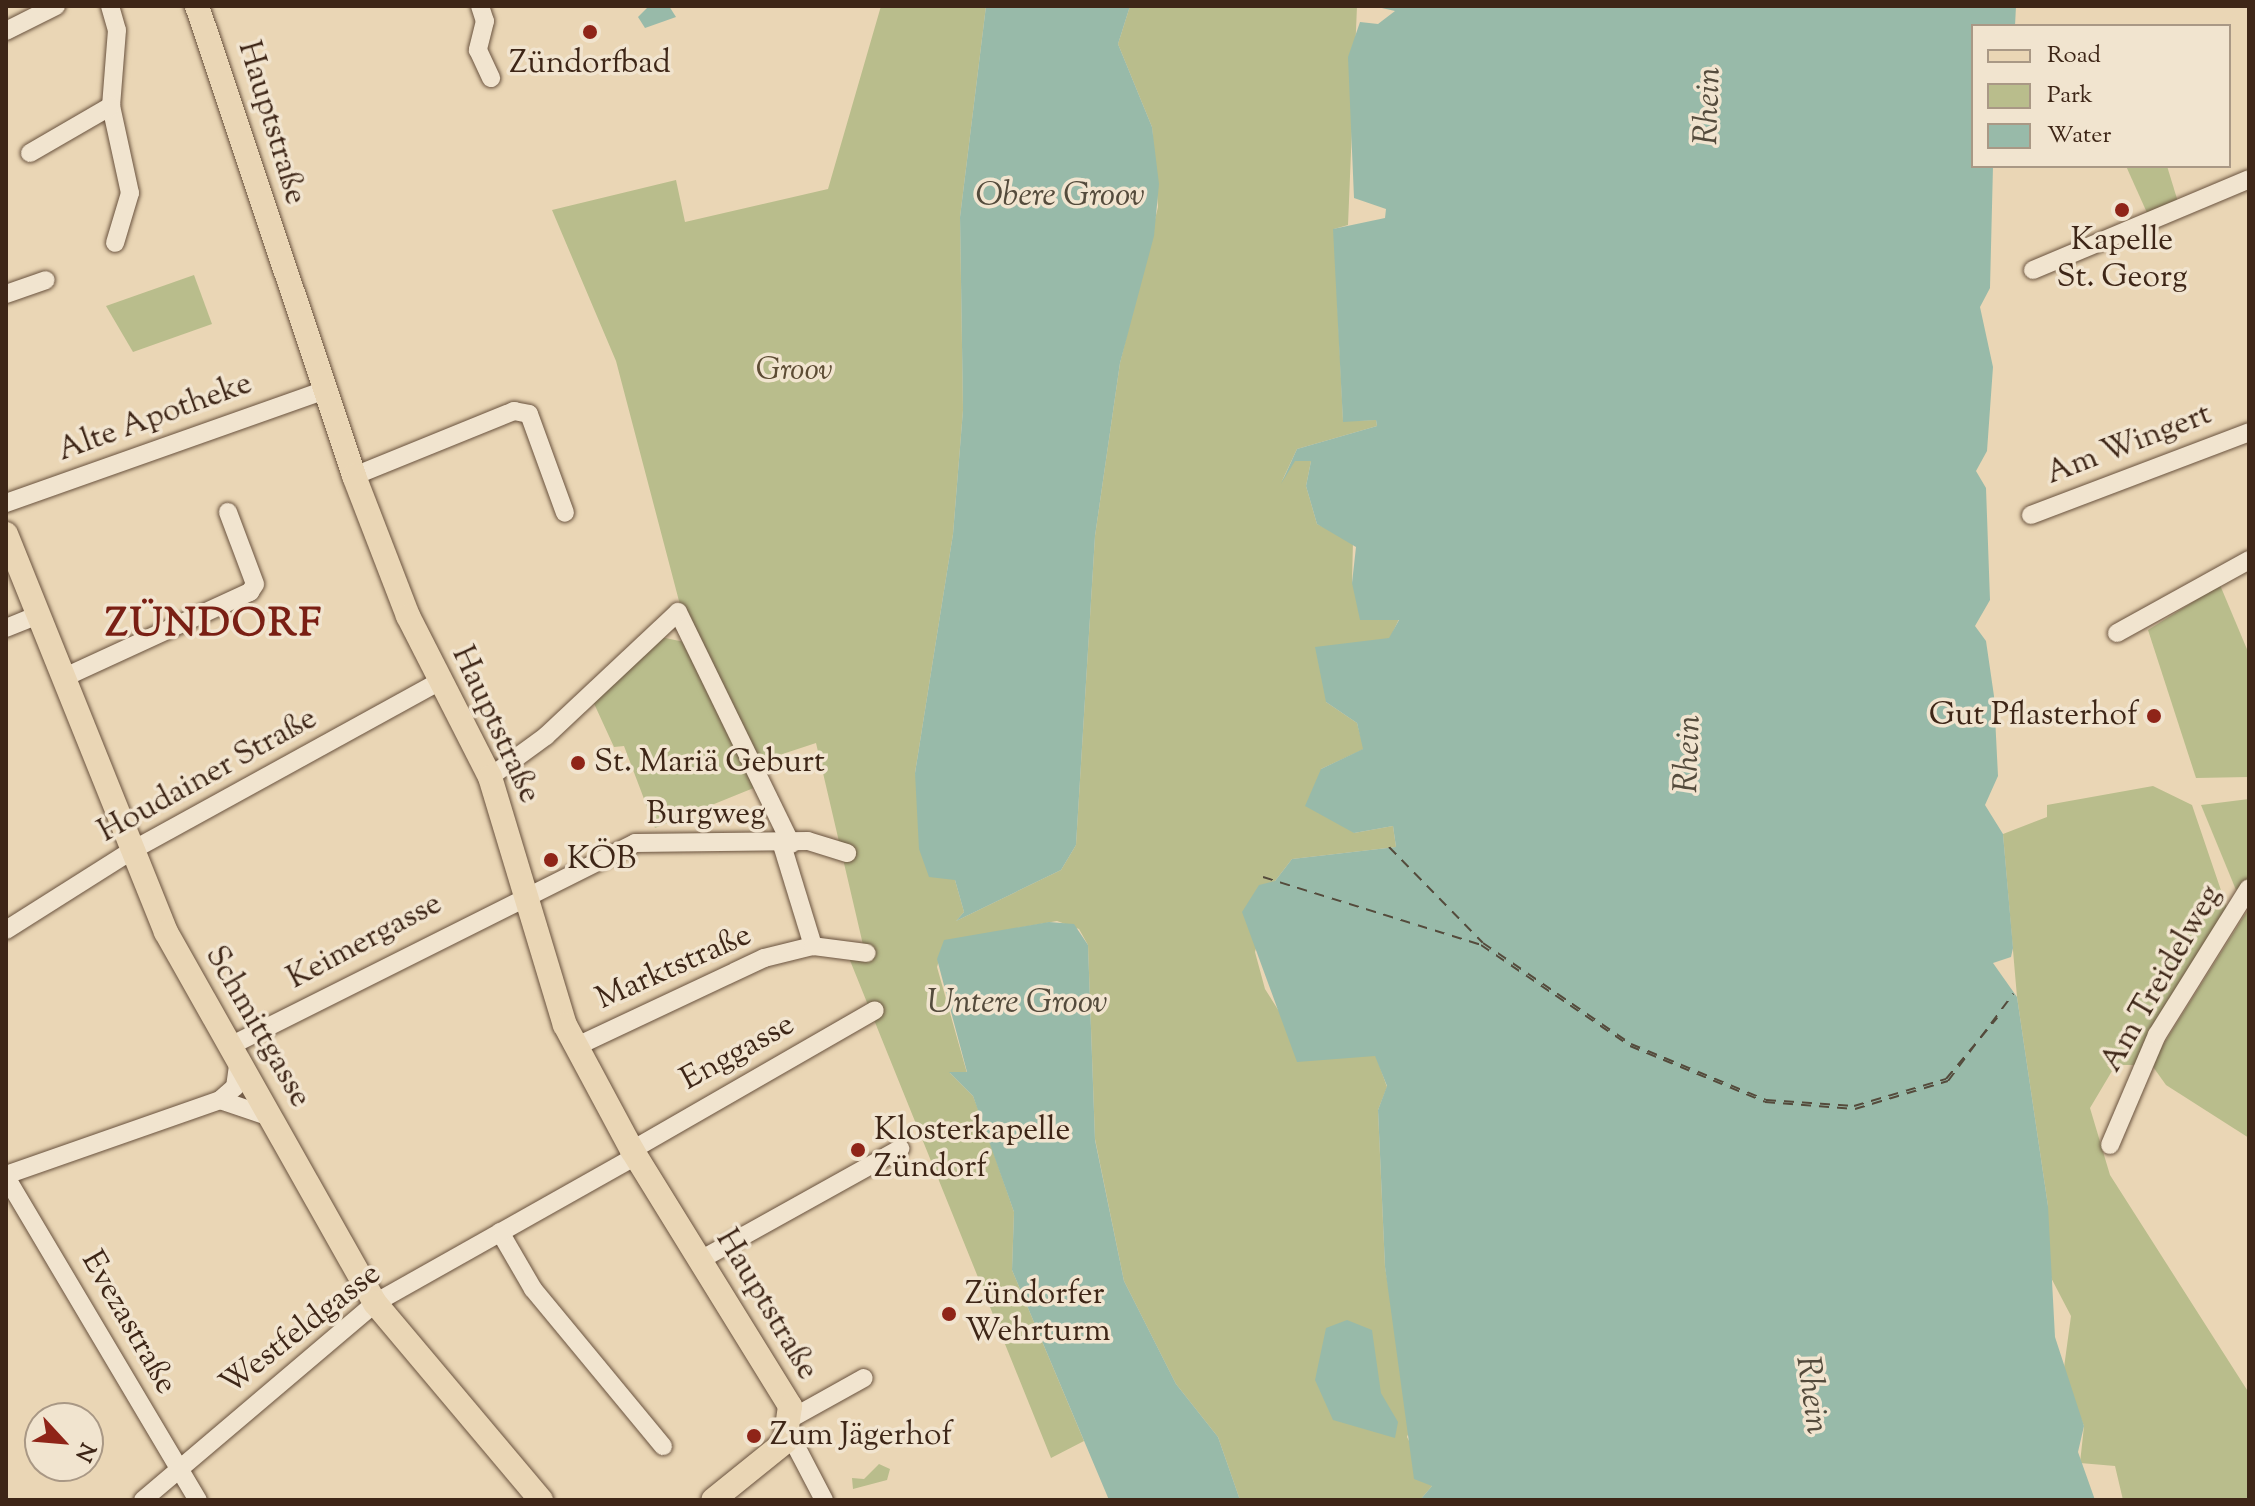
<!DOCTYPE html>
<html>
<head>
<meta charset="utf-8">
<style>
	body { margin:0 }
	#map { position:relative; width:2255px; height:1506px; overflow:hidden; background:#ead6b5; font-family:"Sorts Mill Goudy",serif }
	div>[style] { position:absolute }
	.green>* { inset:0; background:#b9bd8c }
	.water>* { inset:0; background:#98baa9 }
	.ferry>* { height:2px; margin-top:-1px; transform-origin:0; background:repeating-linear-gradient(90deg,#544b3c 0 10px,transparent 0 18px) }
	.roads { filter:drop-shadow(0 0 2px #69523e) drop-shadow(0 0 2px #69523e) }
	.minor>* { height:18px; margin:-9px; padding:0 9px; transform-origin:9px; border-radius:9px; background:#f1e4cf }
	.major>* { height:24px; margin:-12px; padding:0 12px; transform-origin:12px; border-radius:12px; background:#ead6b5 }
	.dots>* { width:22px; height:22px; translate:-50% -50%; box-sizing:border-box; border:4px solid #f1e4cf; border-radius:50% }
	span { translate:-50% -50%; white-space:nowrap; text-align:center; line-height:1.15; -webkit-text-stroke:7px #f1e4cf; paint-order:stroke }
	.poi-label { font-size:32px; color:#3e2617 }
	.right { translate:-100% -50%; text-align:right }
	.left { translate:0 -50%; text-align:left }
	.street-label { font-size:32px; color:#3e2617 }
	.park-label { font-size:32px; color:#5d4c34; font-style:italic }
	.water-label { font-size:34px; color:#544b3c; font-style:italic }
	.district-label { font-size:40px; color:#7a1f14; font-weight:700; letter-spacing:2px }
	.frame { position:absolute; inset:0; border:8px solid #3e2617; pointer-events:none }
	.legend { position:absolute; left:1971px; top:24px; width:260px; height:144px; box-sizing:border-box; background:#f1e4cf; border:2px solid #a99885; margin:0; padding:10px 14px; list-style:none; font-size:24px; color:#3e2617 }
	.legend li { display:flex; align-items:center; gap:16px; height:40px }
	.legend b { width:40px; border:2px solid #a99885 }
	.north { position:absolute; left:24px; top:1402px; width:80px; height:80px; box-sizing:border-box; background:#f1e4cf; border:2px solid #a99885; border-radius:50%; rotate:116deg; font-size:22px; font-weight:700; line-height:32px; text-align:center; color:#3e2617 }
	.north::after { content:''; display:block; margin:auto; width:28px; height:36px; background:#8f2418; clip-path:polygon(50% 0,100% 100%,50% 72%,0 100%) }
</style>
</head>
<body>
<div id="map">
	<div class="green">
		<i style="clip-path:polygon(881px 6px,986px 6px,960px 217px,963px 410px,953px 534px,915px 773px,955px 880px,964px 912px,956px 921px,1061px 870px,1076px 845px,1095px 536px,1120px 363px,1158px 207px,1152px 127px,1118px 44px,1130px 6px,1357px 6px,1348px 225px,1334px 229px,1343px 421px,1376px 420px,1377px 426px,1297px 449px,1282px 481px,1294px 461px,1311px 461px,1306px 486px,1317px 524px,1353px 541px,1352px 583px,1399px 619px,1390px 638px,1326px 702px,1357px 723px,1364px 749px,1321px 769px,1354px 833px,1393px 826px,1396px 847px,1292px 859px,1275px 881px,1255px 952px,1265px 989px,1289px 1027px,1376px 1056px,1387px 1087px,1378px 1110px,1385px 1267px,1412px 1424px,1407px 1437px,1432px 1486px,1420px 1500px,1240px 1500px,1218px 1437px,1176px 1384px,1124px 1281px,1095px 1139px,1088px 945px,1079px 929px,1057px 921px,945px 941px,937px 967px,967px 1073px,950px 1073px,973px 1096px,983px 1122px,1014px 1212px,1012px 1270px,1084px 1441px,1051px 1458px,847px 953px,864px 949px,816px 743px,761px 761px,679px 601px,616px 361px,552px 210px,676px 180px,685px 222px,828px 189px)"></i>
		<i style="clip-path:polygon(2126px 166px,2167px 166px,2178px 202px,2148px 215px)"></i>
		<i style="clip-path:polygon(194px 275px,212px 324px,133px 352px,106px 306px)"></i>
		<i style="clip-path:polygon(2220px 585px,2249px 654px,2249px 777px,2196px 778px,2148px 630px)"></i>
		<i style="clip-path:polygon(656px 636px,689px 643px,761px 785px,655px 828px,624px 746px,614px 747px,591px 697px)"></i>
		<i style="clip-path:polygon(2153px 786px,2192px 805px,2228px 911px,2134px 1065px,2107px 1065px,2112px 1071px,2090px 1108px,2110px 1175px,2249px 1393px,2249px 1500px,2123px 1500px,2115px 1466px,2080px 1463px,2084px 1426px,2063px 1375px,2071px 1316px,2048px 1272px,2048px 1206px,2017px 997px,2003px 834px,2047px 817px,2047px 805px)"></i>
		<i style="clip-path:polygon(2249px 799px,2249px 878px,2236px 890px,2201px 805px)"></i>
		<i style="clip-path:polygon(2249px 908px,2249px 1138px,2166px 1085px,2151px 1064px)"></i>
		<i style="clip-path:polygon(879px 1464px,890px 1469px,887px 1480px,853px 1489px,852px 1478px,864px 1479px)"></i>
	</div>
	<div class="water">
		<i style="clip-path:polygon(649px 6px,669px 6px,676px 17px,645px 28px,638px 17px)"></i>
		<i style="clip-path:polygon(986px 6px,1130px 6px,1118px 44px,1152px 127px,1159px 184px,1154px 236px,1120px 363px,1095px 536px,1076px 845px,1061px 870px,956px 921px,964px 912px,955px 880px,929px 877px,919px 849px,915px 773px,953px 534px,963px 410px,960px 217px)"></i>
		<i style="clip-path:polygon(1373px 6px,2016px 6px,2015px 26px,1973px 26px,1973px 166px,1993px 166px,1990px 288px,1980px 307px,1993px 367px,1987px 451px,1976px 471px,1986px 488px,1990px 600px,1975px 626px,1986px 641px,1994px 696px,1998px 776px,1985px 805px,2003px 834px,2013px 948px,2011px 957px,1993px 963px,2017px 997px,2048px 1206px,2055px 1337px,2084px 1426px,2078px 1452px,2095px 1500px,1420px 1500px,1432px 1486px,1414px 1479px,1385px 1267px,1378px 1110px,1387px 1086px,1375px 1056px,1297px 1062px,1242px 912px,1259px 885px,1275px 881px,1292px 859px,1396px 847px,1393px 826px,1354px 833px,1305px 806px,1321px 769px,1363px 749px,1357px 723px,1326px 702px,1315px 647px,1389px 638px,1399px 620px,1360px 620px,1352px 583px,1356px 547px,1317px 524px,1306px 486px,1311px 461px,1295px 461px,1281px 484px,1297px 449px,1377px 426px,1376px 420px,1343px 422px,1333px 229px,1385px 218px,1386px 209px,1354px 198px,1348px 57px,1360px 22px,1378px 24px,1395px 11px)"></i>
		<i style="clip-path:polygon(1049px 922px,1074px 924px,1088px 945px,1095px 1140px,1124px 1281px,1176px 1384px,1218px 1437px,1240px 1500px,1109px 1500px,1012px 1270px,1014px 1212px,973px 1096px,949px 1072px,967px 1072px,937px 959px,944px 940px)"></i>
		<i style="clip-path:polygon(1347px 1320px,1372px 1330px,1381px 1393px,1398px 1422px,1395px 1438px,1333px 1420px,1315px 1380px,1326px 1328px)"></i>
	</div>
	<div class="ferry">
		<i style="left:1389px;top:847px;width:134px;rotate:45.6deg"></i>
		<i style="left:1483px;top:943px;width:179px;rotate:34.3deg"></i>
		<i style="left:1631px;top:1044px;width:146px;rotate:22.5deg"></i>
		<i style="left:1766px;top:1100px;width:88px;rotate:3.9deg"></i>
		<i style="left:1854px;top:1106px;width:96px;rotate:-16.4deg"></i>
		<i style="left:1946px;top:1079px;width:80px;rotate:-50.1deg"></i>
		<i style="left:1263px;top:877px;width:228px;rotate:17.3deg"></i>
		<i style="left:1481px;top:945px;width:180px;rotate:34.1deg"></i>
		<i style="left:1630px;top:1046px;width:146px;rotate:22.5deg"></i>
		<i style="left:1765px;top:1102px;width:90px;rotate:4.4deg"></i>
		<i style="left:1855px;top:1109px;width:97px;rotate:-16.8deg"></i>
		<i style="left:1948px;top:1081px;width:109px;rotate:-53.2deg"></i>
	</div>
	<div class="roads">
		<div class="minor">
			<i style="left:110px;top:6px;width:25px;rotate:74deg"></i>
			<i style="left:117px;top:30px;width:76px;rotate:94.5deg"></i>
			<i style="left:111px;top:106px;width:89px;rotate:77.7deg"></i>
			<i style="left:130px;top:193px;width:52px;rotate:106.7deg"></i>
			<i style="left:480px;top:6px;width:16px;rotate:72deg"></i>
			<i style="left:485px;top:21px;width:30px;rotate:104deg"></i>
			<i style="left:478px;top:50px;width:31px;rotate:65deg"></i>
			<i style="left:6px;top:31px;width:56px;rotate:-26.6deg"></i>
			<i style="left:30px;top:153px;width:94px;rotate:-30.1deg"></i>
			<i style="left:2033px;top:270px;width:234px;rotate:-22.8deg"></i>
			<i style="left:6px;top:294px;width:42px;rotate:-19.3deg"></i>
			<i style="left:354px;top:476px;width:173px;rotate:-22.1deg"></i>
			<i style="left:514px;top:411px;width:15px;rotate:11deg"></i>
			<i style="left:529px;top:414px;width:105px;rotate:70deg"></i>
			<i style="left:6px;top:503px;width:338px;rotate:-19.5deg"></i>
			<i style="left:2031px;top:515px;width:233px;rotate:-20.8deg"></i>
			<i style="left:678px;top:612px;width:258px;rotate:64deg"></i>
			<i style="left:6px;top:628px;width:35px;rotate:-22deg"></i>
			<i style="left:2117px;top:633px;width:151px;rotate:-28.9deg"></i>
			<i style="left:65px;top:677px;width:204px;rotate:-24.7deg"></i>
			<i style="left:250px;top:592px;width:9px;rotate:-58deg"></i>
			<i style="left:255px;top:584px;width:77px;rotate:-110.6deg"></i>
			<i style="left:490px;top:777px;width:69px;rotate:-36.2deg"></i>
			<i style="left:546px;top:736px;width:181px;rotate:-43.2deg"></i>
			<i style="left:782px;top:845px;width:106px;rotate:72.9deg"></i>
			<i style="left:6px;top:930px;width:148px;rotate:-32.3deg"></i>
			<i style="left:131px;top:851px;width:355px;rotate:-28.8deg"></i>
			<i style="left:232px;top:1045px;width:451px;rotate:-26.6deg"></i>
			<i style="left:635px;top:843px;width:173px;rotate:-0.7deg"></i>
			<i style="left:808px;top:841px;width:41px;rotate:17.1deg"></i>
			<i style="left:575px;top:1047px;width:209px;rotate:-25.2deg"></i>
			<i style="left:764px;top:958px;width:50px;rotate:-13.8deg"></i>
			<i style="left:813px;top:946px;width:54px;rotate:7.4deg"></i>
			<i style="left:220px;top:1100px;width:53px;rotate:18.8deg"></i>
			<i style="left:2110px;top:1145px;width:120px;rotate:-66.9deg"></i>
			<i style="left:2157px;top:1035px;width:173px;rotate:-58deg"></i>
			<i style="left:632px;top:1150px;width:280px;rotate:-29.9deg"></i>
			<i style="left:6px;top:1175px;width:227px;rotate:-19.3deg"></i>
			<i style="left:220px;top:1100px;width:20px;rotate:-41deg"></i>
			<i style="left:235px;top:1087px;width:28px;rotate:-82deg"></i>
			<i style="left:6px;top:1177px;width:376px;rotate:59.3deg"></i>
			<i style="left:500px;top:1232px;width:66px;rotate:59.9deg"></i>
			<i style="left:533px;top:1289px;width:204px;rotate:50.4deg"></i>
			<i style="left:702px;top:1259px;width:227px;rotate:-29.1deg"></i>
			<i style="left:792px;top:1418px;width:82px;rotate:-29.1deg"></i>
			<i style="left:789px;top:1433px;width:76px;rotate:62.4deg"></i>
			<i style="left:143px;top:1500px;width:304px;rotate:-40.3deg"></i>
			<i style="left:375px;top:1303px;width:300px;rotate:-29.4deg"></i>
		</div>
		<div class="major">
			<i style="left:197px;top:6px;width:496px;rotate:71.5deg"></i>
			<i style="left:354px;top:476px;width:150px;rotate:68.9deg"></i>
			<i style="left:408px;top:616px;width:181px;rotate:63deg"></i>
			<i style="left:490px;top:777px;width:259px;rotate:73.2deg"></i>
			<i style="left:565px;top:1025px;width:142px;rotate:61.8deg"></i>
			<i style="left:632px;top:1150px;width:301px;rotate:58.3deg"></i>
			<i style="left:790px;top:1406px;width:36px;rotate:98deg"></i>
			<i style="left:785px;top:1442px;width:92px;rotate:141.1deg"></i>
			<i style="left:6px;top:534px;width:429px;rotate:68.1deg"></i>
			<i style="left:166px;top:932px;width:426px;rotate:60.6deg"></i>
			<i style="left:375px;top:1303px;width:258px;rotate:49.9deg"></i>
		</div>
	</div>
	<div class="dots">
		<i style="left:590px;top:32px;background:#8f2418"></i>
		<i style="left:2122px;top:210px;background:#8f2418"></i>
		<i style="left:2154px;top:716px;background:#8f2418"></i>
		<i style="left:578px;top:763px;background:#8f2418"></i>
		<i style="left:551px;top:860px;background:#8f2418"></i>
		<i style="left:858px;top:1150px;background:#8f2418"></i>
		<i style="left:949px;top:1314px;background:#8f2418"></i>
		<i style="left:754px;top:1436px;background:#8f2418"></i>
	</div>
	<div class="poi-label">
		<span style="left:590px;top:64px">Zündorfbad</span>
		<span style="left:2122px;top:260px">Kapelle<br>St. Georg</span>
		<span class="right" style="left:2138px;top:716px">Gut Pflasterhof</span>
		<span class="left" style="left:594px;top:763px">St. Mariä Geburt</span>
		<span class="left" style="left:567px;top:860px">KÖB</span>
		<span class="left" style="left:874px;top:1150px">Klosterkapelle<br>Zündorf</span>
		<span class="left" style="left:965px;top:1314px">Zündorfer<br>Wehrturm</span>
		<span class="left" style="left:770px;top:1436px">Zum Jägerhof</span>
	</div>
	<div class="street-label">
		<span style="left:271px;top:123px;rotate:73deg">Hauptstraße</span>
		<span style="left:155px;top:418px;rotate:-20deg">Alte Apotheke</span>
		<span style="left:2129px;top:445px;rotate:-21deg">Am Wingert</span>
		<span style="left:495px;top:725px;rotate:65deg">Hauptstraße</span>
		<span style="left:208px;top:776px;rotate:-29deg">Houdainer Straße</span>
		<span style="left:706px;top:815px">Burgweg</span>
		<span style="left:365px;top:942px;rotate:-28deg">Keimergasse</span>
		<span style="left:674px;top:968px;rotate:-24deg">Marktstraße</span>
		<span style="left:2162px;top:979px;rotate:-60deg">Am Treidelweg</span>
		<span style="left:257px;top:1027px;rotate:60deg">Schmittgasse</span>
		<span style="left:738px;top:1053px;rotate:-29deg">Enggasse</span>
		<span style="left:766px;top:1305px;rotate:59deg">Hauptstraße</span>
		<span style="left:128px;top:1323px;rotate:60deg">Evezastraße</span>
		<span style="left:301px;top:1330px;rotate:-38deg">Westfeldgasse</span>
	</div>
	<div class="park-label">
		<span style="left:794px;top:371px">Groov</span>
	</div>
	<div class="water-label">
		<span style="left:1709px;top:106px;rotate:-88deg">Rhein</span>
		<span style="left:1060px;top:197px">Obere Groov</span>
		<span style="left:1689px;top:754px;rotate:-88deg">Rhein</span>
		<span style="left:1017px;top:1004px">Untere Groov</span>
		<span style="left:1811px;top:1395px;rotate:82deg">Rhein</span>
	</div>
	<div class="district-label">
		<span style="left:214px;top:626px">ZÜNDORF</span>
	</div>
	<div class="frame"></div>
	<ul class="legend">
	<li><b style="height:10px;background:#ead6b5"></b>Road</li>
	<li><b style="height:22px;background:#b9bd8c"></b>Park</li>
	<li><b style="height:22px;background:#98baa9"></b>Water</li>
	</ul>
	<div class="north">N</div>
</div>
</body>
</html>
